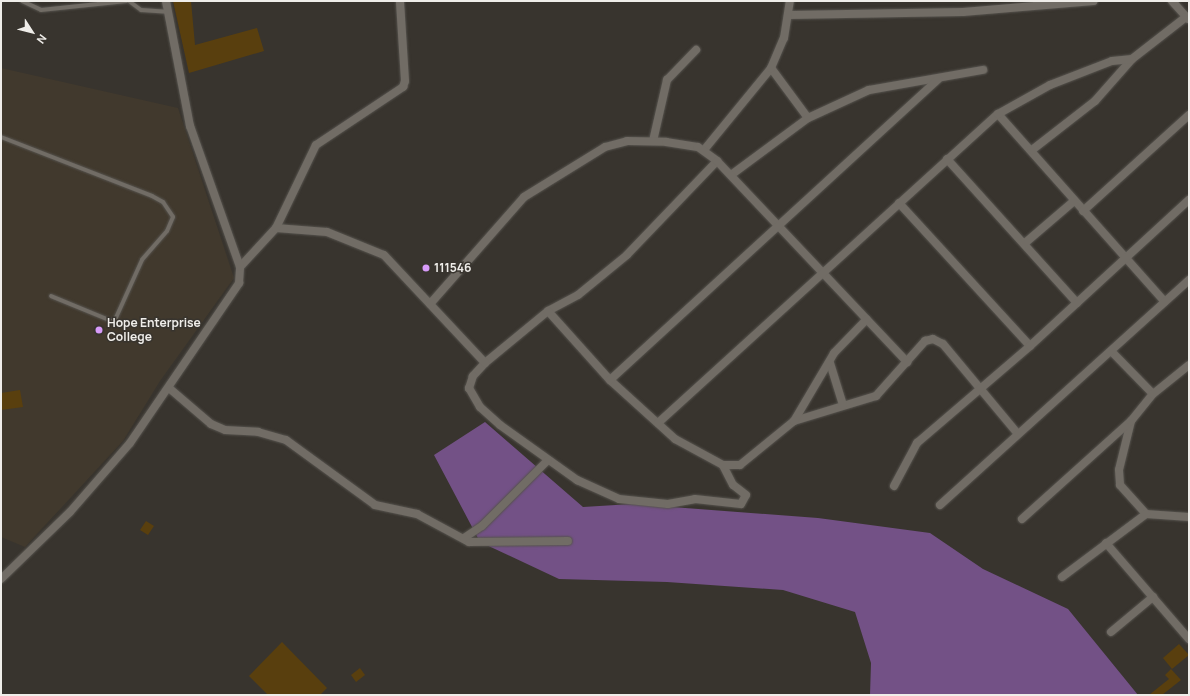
<!DOCTYPE html>
<html>
<head>
<meta charset="utf-8">
<style>
	body { margin:0 }
	#map { position:relative; width:1190px; height:696px; overflow:hidden; background:#38342e; font-family:Manrope,sans-serif }
	div>[style] { position:absolute }
	.built>* { inset:0; background:#41392d }
	.forest>* { inset:0; background:#735186 }
	.building>* { inset:0; background:#593f0e }
	.roads { filter:drop-shadow(0 0 1px #55524d) drop-shadow(0 0 1px #55524d) }
	.lane>* { height:4px; margin:-2px; padding:0 2px; transform-origin:2px; border-radius:2px; background:#716c65 }
	.street>* { height:8px; margin:-4px; padding:0 4px; transform-origin:4px; border-radius:4px; background:#716c65 }
	.dots>* { width:11px; height:11px; translate:-50% -50%; box-sizing:border-box; border:2px solid #38342e; border-radius:50% }
	span { translate:-50% -50%; white-space:nowrap; text-align:center; line-height:1.15; -webkit-text-stroke:3px #38342e; paint-order:stroke }
	.poi-label { font-size:12px; color:#efede9; font-weight:700 }
	.left { translate:0 -50%; text-align:left }
	.frame { position:absolute; inset:0; border:2px solid #efede9; pointer-events:none }
	.north { position:absolute; left:12px; top:12px; width:40px; height:40px; -webkit-text-stroke:3px #38342e; paint-order:stroke; rotate:126deg; font-size:11px; font-weight:700; line-height:16px; text-align:center; color:#efede9 }
	.north::after { content:''; display:block; margin:auto; width:14px; height:18px; background:#efede9; clip-path:polygon(50% 0,100% 100%,50% 72%,0 100%) }
</style>
</head>
<body>
<div id="map">
	<div class="built">
		<i style="clip-path:polygon(1px 68px,178px 108px,234px 278px,160px 381px,123px 441px,25px 547px,1px 537px)"></i>
	</div>
	<div class="forest">
		<i style="clip-path:polygon(485px 422px,583px 507px,632px 504px,818px 518px,930px 533px,983px 569px,1068px 609px,1138px 695px,870px 695px,871px 663px,855px 612px,783px 590px,667px 582px,559px 579px,480px 542px,434px 455px)"></i>
	</div>
	<div class="building">
		<i style="clip-path:polygon(173px 1px,191px 1px,195px 45px,257px 28px,264px 51px,189px 73px)"></i>
		<i style="clip-path:polygon(20px 390px,23px 407px,1px 410px,1px 393px)"></i>
		<i style="clip-path:polygon(146px 521px,154px 526px,148px 535px,140px 530px)"></i>
		<i style="clip-path:polygon(282px 642px,327px 688px,320px 695px,268px 695px,249px 676px)"></i>
		<i style="clip-path:polygon(1179px 644px,1189px 655px,1172px 669px,1163px 658px)"></i>
		<i style="clip-path:polygon(360px 668px,365px 675px,356px 682px,351px 675px)"></i>
		<i style="clip-path:polygon(1171px 669px,1181px 680px,1162px 695px,1149px 695px,1169px 679px,1165px 675px)"></i>
	</div>
	<div class="roads">
		<div class="lane">
			<i style="left:22px;top:1px;width:21px;rotate:25deg"></i>
			<i style="left:41px;top:10px;width:86px;rotate:-6deg"></i>
			<i style="left:129px;top:1px;width:15px;rotate:37deg"></i>
			<i style="left:141px;top:10px;width:26px;rotate:4deg"></i>
			<i style="left:1px;top:137px;width:162px;rotate:21.3deg"></i>
			<i style="left:152px;top:196px;width:13px;rotate:29deg"></i>
			<i style="left:163px;top:202px;width:18px;rotate:56deg"></i>
			<i style="left:173px;top:217px;width:15px;rotate:113deg"></i>
			<i style="left:167px;top:231px;width:38px;rotate:131deg"></i>
			<i style="left:142px;top:260px;width:68px;rotate:114.3deg"></i>
			<i style="left:114px;top:322px;width:68px;rotate:-157.6deg"></i>
		</div>
		<div class="street">
			<i style="left:1172px;top:1px;width:24px;rotate:48deg"></i>
			<i style="left:789px;top:15px;width:174px;rotate:-1deg"></i>
			<i style="left:963px;top:12px;width:131px;rotate:-4.8deg"></i>
			<i style="left:771px;top:68px;width:62px;rotate:53.5deg"></i>
			<i style="left:998px;top:114px;width:251px;rotate:48.4deg"></i>
			<i style="left:653px;top:141px;width:63px;rotate:-77.1deg"></i>
			<i style="left:667px;top:80px;width:42px;rotate:-46deg"></i>
			<i style="left:704px;top:150px;width:106px;rotate:-50.7deg"></i>
			<i style="left:771px;top:68px;width:33px;rotate:-67deg"></i>
			<i style="left:784px;top:38px;width:37px;rotate:-81deg"></i>
			<i style="left:1032px;top:150px;width:80px;rotate:-37.9deg"></i>
			<i style="left:1095px;top:101px;width:56px;rotate:-48.6deg"></i>
			<i style="left:1132px;top:59px;width:68px;rotate:-37.9deg"></i>
			<i style="left:947px;top:159px;width:194px;rotate:47.9deg"></i>
			<i style="left:717px;top:161px;width:130px;rotate:133.8deg"></i>
			<i style="left:627px;top:255px;width:63px;rotate:140.8deg"></i>
			<i style="left:578px;top:295px;width:34px;rotate:152deg"></i>
			<i style="left:548px;top:311px;width:82px;rotate:140.5deg"></i>
			<i style="left:485px;top:363px;width:18px;rotate:133deg"></i>
			<i style="left:473px;top:376px;width:13px;rotate:108deg"></i>
			<i style="left:469px;top:388px;width:22px;rotate:60deg"></i>
			<i style="left:480px;top:407px;width:27px;rotate:42deg"></i>
			<i style="left:500px;top:425px;width:95px;rotate:35.5deg"></i>
			<i style="left:577px;top:480px;width:46px;rotate:24.3deg"></i>
			<i style="left:619px;top:499px;width:49px;rotate:5.8deg"></i>
			<i style="left:668px;top:504px;width:27px;rotate:-10deg"></i>
			<i style="left:695px;top:499px;width:46px;rotate:6.2deg"></i>
			<i style="left:741px;top:504px;width:10px;rotate:-61deg"></i>
			<i style="left:746px;top:495px;width:16px;rotate:-142deg"></i>
			<i style="left:733px;top:485px;width:22px;rotate:-117deg"></i>
			<i style="left:731px;top:175px;width:96px;rotate:-36.5deg"></i>
			<i style="left:808px;top:118px;width:67px;rotate:-24.7deg"></i>
			<i style="left:869px;top:90px;width:116px;rotate:-10deg"></i>
			<i style="left:899px;top:203px;width:194px;rotate:47.5deg"></i>
			<i style="left:1083px;top:211px;width:143px;rotate:-42.2deg"></i>
			<i style="left:276px;top:228px;width:51px;rotate:4.5deg"></i>
			<i style="left:327px;top:232px;width:61px;rotate:22deg"></i>
			<i style="left:384px;top:255px;width:148px;rotate:46.9deg"></i>
			<i style="left:1025px;top:243px;width:65px;rotate:-40.6deg"></i>
			<i style="left:240px;top:267px;width:53px;rotate:-47.3deg"></i>
			<i style="left:276px;top:228px;width:92px;rotate:-64.3deg"></i>
			<i style="left:316px;top:145px;width:105px;rotate:-33.7deg"></i>
			<i style="left:403px;top:87px;width:6px;rotate:-72deg"></i>
			<i style="left:405px;top:81px;width:80px;rotate:-93.6deg"></i>
			<i style="left:430px;top:304px;width:142px;rotate:-48.7deg"></i>
			<i style="left:524px;top:197px;width:95px;rotate:-31.7deg"></i>
			<i style="left:605px;top:147px;width:23px;rotate:-15deg"></i>
			<i style="left:627px;top:141px;width:39px;rotate:1deg"></i>
			<i style="left:666px;top:142px;width:32px;rotate:9deg"></i>
			<i style="left:698px;top:147px;width:24px;rotate:36deg"></i>
			<i style="left:717px;top:161px;width:277px;rotate:46.6deg"></i>
			<i style="left:548px;top:311px;width:93px;rotate:48.1deg"></i>
			<i style="left:610px;top:380px;width:88px;rotate:42.2deg"></i>
			<i style="left:675px;top:439px;width:55px;rotate:28.4deg"></i>
			<i style="left:723px;top:465px;width:17px"></i>
			<i style="left:740px;top:465px;width:70px;rotate:-39.2deg"></i>
			<i style="left:794px;top:421px;width:86px;rotate:-17deg"></i>
			<i style="left:876px;top:396px;width:74px;rotate:-48.3deg"></i>
			<i style="left:925px;top:341px;width:8px;rotate:-14deg"></i>
			<i style="left:933px;top:339px;width:11px;rotate:27deg"></i>
			<i style="left:943px;top:344px;width:117px;rotate:50.2deg"></i>
			<i style="left:1113px;top:353px;width:57px;rotate:45.7deg"></i>
			<i style="left:830px;top:363px;width:44px;rotate:72.8deg"></i>
			<i style="left:610px;top:380px;width:445px;rotate:-42.5deg"></i>
			<i style="left:169px;top:388px;width:55px;rotate:40.6deg"></i>
			<i style="left:211px;top:424px;width:15px;rotate:23deg"></i>
			<i style="left:225px;top:430px;width:33px;rotate:3deg"></i>
			<i style="left:258px;top:432px;width:29px;rotate:16deg"></i>
			<i style="left:286px;top:440px;width:110px;rotate:36.1deg"></i>
			<i style="left:375px;top:505px;width:43px;rotate:12.1deg"></i>
			<i style="left:417px;top:514px;width:59px;rotate:28.3deg"></i>
			<i style="left:469px;top:542px;width:99px;rotate:-0.6deg"></i>
			<i style="left:794px;top:421px;width:79px;rotate:-59.5deg"></i>
			<i style="left:834px;top:353px;width:47px;rotate:-45.9deg"></i>
			<i style="left:1131px;top:421px;width:50px;rotate:103.8deg"></i>
			<i style="left:1119px;top:470px;width:15px;rotate:86deg"></i>
			<i style="left:1120px;top:485px;width:39px;rotate:48deg"></i>
			<i style="left:1146px;top:514px;width:43px;rotate:4deg"></i>
			<i style="left:658px;top:423px;width:459px;rotate:-42.3deg"></i>
			<i style="left:998px;top:114px;width:60px;rotate:-29.1deg"></i>
			<i style="left:1050px;top:85px;width:66px;rotate:-21.2deg"></i>
			<i style="left:1112px;top:61px;width:20px;rotate:-6deg"></i>
			<i style="left:894px;top:486px;width:49px;rotate:-61.9deg"></i>
			<i style="left:917px;top:443px;width:149px;rotate:-40.6deg"></i>
			<i style="left:1030px;top:346px;width:216px;rotate:-42.6deg"></i>
			<i style="left:940px;top:505px;width:336px;rotate:-42.1deg"></i>
			<i style="left:1022px;top:519px;width:147px;rotate:-42deg"></i>
			<i style="left:1131px;top:421px;width:35px;rotate:-51deg"></i>
			<i style="left:1153px;top:394px;width:46px;rotate:-38.9deg"></i>
			<i style="left:464px;top:538px;width:22px;rotate:-34deg"></i>
			<i style="left:482px;top:526px;width:93px;rotate:-45deg"></i>
			<i style="left:1106px;top:543px;width:127px;rotate:49.2deg"></i>
			<i style="left:1062px;top:577px;width:105px;rotate:-36.9deg"></i>
			<i style="left:1px;top:579px;width:96px;rotate:-44.2deg"></i>
			<i style="left:70px;top:512px;width:91px;rotate:-49deg"></i>
			<i style="left:130px;top:443px;width:194px;rotate:-55.7deg"></i>
			<i style="left:239px;top:283px;width:16px;rotate:-86deg"></i>
			<i style="left:240px;top:267px;width:150px;rotate:-109.5deg"></i>
			<i style="left:190px;top:126px;width:127px;rotate:-100.9deg"></i>
			<i style="left:1111px;top:632px;width:55px;rotate:-39.8deg"></i>
		</div>
	</div>
	<div class="dots">
		<i style="left:426px;top:268px;background:#d79bf9"></i>
		<i style="left:99px;top:330px;background:#d79bf9"></i>
	</div>
	<div class="poi-label">
		<span class="left" style="left:434px;top:268px">111546</span>
		<span class="left" style="left:107px;top:330px">Hope Enterprise<br>College</span>
	</div>
	<div class="frame"></div>
	<div class="north">N</div>
</div>
</body>
</html>
